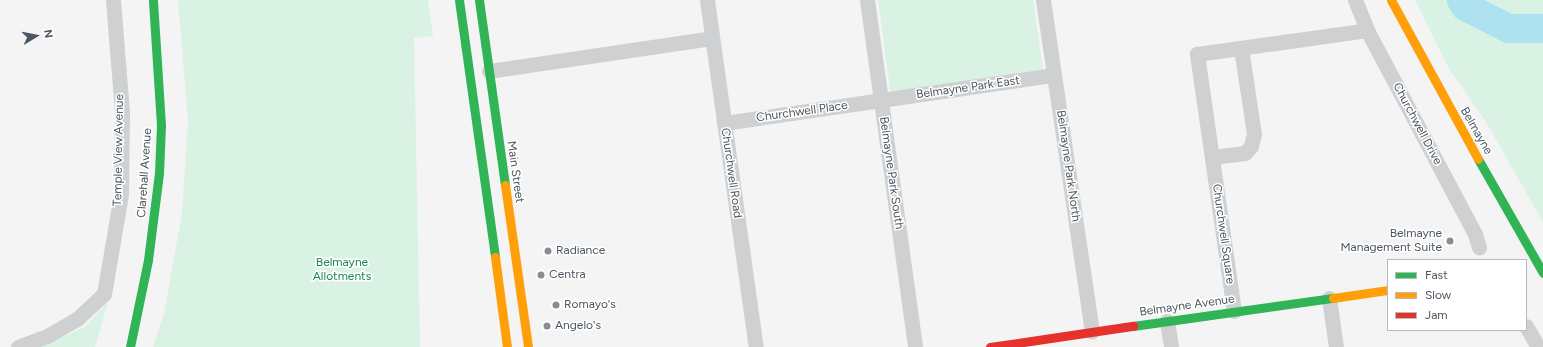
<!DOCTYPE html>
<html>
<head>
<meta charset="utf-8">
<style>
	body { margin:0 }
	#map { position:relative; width:1543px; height:347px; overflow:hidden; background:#f4f4f4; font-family:Figtree,sans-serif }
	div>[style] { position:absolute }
	.green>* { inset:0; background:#d9f2e3 }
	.river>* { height:29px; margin:-14.5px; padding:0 14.5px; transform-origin:14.5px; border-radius:14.5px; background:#aee2f0 }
	.street>* { height:15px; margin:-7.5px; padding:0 7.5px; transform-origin:7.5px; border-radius:7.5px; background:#ced0d2 }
	.fast>* { height:9px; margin:-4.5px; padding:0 4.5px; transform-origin:4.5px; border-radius:4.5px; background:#30b455 }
	.slow>* { height:9px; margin:-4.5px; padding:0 4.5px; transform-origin:4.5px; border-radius:4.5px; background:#ff9f0a }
	.jam>* { height:9px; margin:-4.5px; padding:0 4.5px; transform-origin:4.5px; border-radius:4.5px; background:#e5322d }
	.dots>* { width:11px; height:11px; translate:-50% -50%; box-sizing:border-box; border:2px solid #fff; border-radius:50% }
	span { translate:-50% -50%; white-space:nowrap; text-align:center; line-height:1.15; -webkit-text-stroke:3px #fff; paint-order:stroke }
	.street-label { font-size:12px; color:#4a5661 }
	.poi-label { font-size:12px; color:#4a5661 }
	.right { translate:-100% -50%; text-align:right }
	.left { translate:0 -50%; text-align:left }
	.park-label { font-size:12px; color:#17864f }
	.legend { position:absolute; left:1387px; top:259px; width:140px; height:72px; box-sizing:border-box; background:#fff; border:1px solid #b7bbc0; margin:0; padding:5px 7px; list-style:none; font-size:12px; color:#4a5661 }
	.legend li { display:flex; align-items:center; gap:8px; height:20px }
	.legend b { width:20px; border:1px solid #b7bbc0 }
	.north { position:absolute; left:16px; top:16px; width:40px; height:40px; -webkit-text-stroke:3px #fff; paint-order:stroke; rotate:80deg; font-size:11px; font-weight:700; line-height:16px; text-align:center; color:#4a5661 }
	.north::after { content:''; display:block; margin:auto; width:14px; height:18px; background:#4a5661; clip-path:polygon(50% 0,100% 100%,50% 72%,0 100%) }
</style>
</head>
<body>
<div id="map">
	<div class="green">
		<i style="clip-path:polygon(178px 0,428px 0,433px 36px,414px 38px,420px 347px,153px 347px,164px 313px,182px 214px,188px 120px)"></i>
		<i style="clip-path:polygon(878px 0,1033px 0,1043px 69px,891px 96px)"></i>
		<i style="clip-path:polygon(1415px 0,1543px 0,1543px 222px,1486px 122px,1449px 69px)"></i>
		<i style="clip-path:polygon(108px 302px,95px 347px,39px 347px,85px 327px)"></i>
	</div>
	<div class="river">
		<i style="left:1461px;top:0;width:7px;rotate:56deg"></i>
		<i style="left:1465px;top:6px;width:48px;rotate:27.1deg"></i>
		<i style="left:1508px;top:28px;width:35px"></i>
	</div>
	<div class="street">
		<i style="left:707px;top:0;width:350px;rotate:82deg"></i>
		<i style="left:867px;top:0;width:350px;rotate:82.1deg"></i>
		<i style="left:1043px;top:0;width:335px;rotate:81.6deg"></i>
		<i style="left:1355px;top:0;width:32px;rotate:68deg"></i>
		<i style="left:1367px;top:30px;width:231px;rotate:62.1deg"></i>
		<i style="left:1475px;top:234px;width:14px;rotate:73deg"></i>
		<i style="left:489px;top:71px;width:225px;rotate:-8.4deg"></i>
		<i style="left:724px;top:123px;width:333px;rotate:-8.3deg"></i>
		<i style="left:1212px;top:157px;width:33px;rotate:-7deg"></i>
		<i style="left:1245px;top:153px;width:9px;rotate:-49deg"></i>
		<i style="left:1251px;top:146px;width:12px;rotate:-76deg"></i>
		<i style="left:1254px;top:134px;width:87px;rotate:-98.6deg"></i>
		<i style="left:1329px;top:298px;width:49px;rotate:81.9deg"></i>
		<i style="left:1234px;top:311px;width:260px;rotate:-98.2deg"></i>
		<i style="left:1197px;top:54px;width:172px;rotate:-8deg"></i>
		<i style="left:1167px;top:321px;width:26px;rotate:81deg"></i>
		<i style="left:1526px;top:326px;width:24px;rotate:60deg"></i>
		<i style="left:18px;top:347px;width:33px;rotate:-21deg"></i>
		<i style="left:49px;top:335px;width:32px;rotate:-30deg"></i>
		<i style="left:77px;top:319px;width:37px;rotate:-43deg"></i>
		<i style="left:104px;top:294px;width:100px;rotate:-80.3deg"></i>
		<i style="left:121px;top:195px;width:83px;rotate:-89.3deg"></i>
		<i style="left:122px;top:112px;width:112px;rotate:-94.6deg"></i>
	</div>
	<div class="fast">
		<i style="left:459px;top:0;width:260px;rotate:82deg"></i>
		<i style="left:479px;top:0;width:187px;rotate:82deg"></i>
		<i style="left:1478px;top:159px;width:131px;rotate:60.3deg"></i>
		<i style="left:1133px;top:326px;width:202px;rotate:-8deg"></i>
		<i style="left:130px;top:347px;width:89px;rotate:-78.3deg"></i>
		<i style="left:148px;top:260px;width:88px;rotate:-82.8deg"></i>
		<i style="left:159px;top:173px;width:48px;rotate:-87.6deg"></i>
		<i style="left:161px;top:125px;width:125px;rotate:-93.7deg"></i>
	</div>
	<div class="slow">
		<i style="left:1391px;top:0;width:181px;rotate:61.3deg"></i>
		<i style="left:505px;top:185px;width:164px;rotate:81.9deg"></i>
		<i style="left:495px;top:257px;width:91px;rotate:82.4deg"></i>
		<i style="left:1333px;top:298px;width:56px;rotate:-8.3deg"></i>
	</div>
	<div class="jam">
		<i style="left:990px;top:347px;width:145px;rotate:-8.4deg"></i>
	</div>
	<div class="dots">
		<i style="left:1450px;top:241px;background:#868d94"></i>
		<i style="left:548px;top:251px;background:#868d94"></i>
		<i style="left:541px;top:275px;background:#868d94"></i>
		<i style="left:556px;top:305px;background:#868d94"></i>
		<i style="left:547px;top:326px;background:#868d94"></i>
	</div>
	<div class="street-label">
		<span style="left:968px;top:88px;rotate:-8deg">Belmayne Park East</span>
		<span style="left:802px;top:112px;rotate:-8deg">Churchwell Place</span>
		<span style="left:1417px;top:124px;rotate:62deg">Churchwell Drive</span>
		<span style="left:1476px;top:131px;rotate:60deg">Belmayne</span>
		<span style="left:119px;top:150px;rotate:-89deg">Temple View Avenue</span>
		<span style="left:1068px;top:166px;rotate:82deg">Belmayne Park North</span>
		<span style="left:515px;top:172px;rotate:82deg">Main Street</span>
		<span style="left:145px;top:173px;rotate:-86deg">Clarehall Avenue</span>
		<span style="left:731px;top:173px;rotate:82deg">Churchwell Road</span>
		<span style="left:891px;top:173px;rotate:82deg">Belmayne Park South</span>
		<span style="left:1223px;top:234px;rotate:82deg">Churchwell Square</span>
		<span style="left:1187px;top:306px;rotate:-8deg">Belmayne Avenue</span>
	</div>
	<div class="poi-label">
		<span class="right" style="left:1442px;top:241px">Belmayne<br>Management Suite</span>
		<span class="left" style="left:556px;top:251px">Radiance</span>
		<span class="left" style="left:549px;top:275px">Centra</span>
		<span class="left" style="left:564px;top:305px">Romayo's</span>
		<span class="left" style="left:555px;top:326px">Angelo's</span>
	</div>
	<div class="park-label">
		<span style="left:342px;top:270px">Belmayne<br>Allotments</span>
	</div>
	<ul class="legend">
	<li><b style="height:5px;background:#30b455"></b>Fast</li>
	<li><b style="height:5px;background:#ff9f0a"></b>Slow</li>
	<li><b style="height:5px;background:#e5322d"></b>Jam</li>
	</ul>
	<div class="north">N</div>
</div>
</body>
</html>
